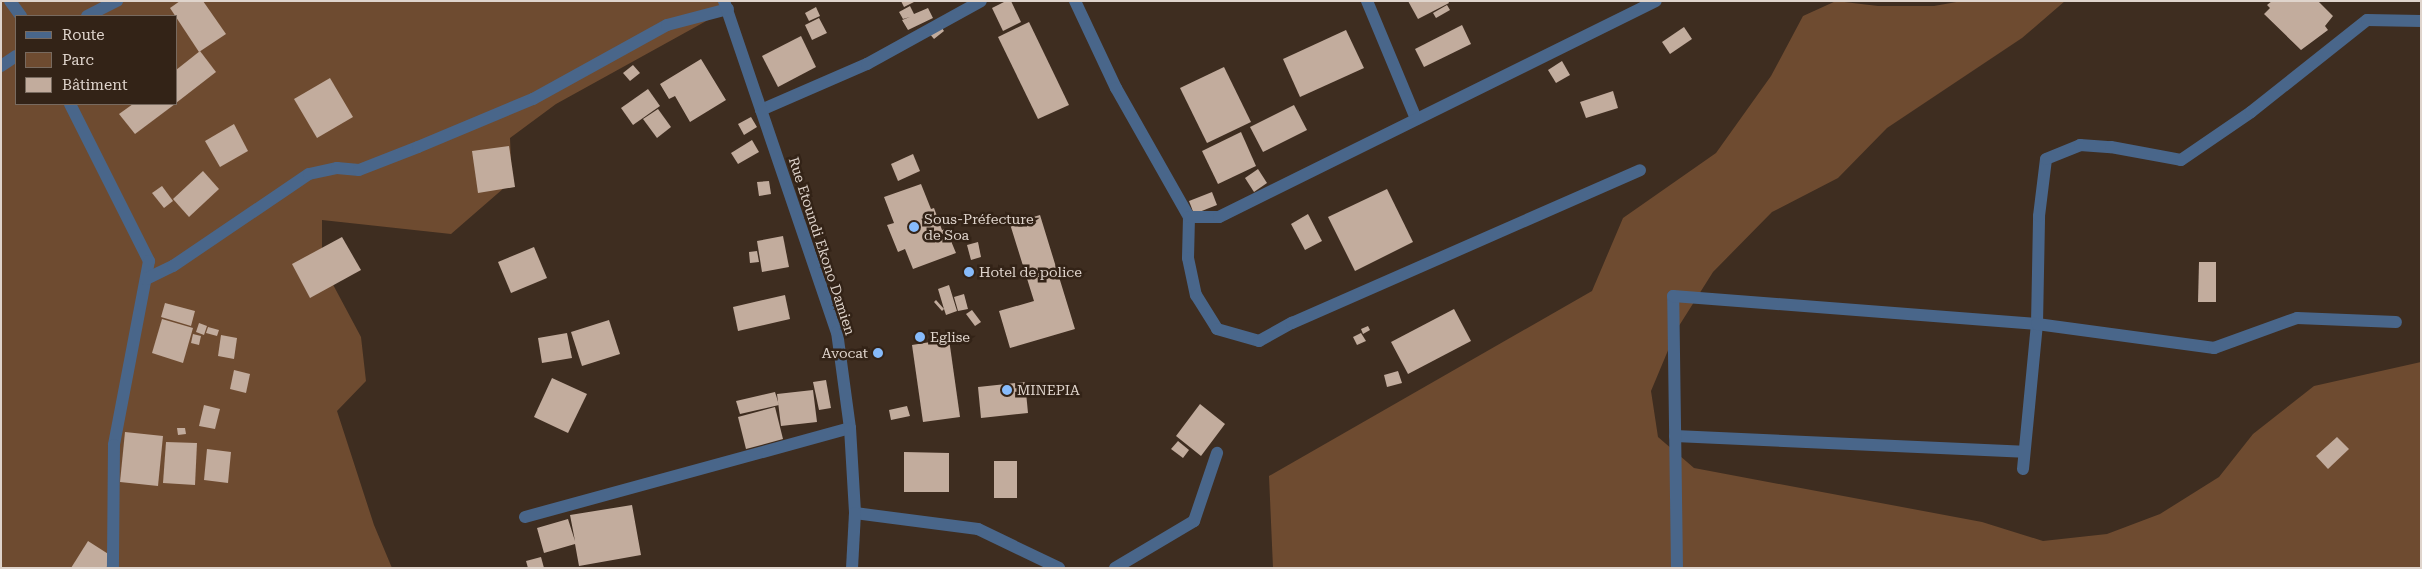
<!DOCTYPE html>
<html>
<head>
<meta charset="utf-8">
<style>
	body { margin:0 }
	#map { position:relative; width:2422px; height:569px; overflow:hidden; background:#3e2d20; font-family:"Roboto Serif",serif }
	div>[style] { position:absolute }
	.green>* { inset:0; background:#6e4b30 }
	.building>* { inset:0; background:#c2ac9d }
	.minor>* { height:12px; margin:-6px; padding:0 6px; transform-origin:6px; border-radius:6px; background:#49668a }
	.tertiary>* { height:12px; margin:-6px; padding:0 6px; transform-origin:6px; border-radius:6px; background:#49668a }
	.dots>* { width:14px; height:14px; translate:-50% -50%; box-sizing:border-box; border:2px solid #332317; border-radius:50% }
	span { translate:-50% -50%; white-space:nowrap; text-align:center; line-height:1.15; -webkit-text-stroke:5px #332317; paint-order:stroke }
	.poi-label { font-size:14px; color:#dfd4cc }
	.left { translate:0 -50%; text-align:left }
	.right { translate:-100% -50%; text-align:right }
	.street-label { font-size:14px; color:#dfd4cc }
	.frame { position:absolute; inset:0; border:2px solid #dfd4cc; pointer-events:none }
	.legend { position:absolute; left:15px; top:15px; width:162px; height:90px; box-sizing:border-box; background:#332317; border:1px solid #786a5f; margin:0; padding:6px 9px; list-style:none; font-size:15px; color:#dfd4cc }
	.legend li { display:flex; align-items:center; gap:10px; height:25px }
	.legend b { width:25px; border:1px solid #786a5f }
</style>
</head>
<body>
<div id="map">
	<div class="green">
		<i style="clip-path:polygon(evenodd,1px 1px,724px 1px,728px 9px,556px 104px,510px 138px,512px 181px,451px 234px,322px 220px,322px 264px,361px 337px,366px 381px,337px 411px,374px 525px,392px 568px,1px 568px,1px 1px,16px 16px,176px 16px,176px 104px,16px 104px,16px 16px)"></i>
		<i style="clip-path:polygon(1836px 1px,1878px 6px,1934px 6px,1962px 1px,2065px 1px,2022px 38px,1887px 128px,1838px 178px,1772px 212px,1713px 272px,1677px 329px,1651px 391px,1658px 437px,1694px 468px,1982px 522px,2043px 541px,2107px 534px,2160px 514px,2219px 477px,2253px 434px,2314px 386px,2421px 362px,2421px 568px,1273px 568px,1269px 476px,1592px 291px,1623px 218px,1716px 153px,1771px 76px,1803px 16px)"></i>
	</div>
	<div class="building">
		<i style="clip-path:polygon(180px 1px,203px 1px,226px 34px,199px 52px,170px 8px)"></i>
		<i style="clip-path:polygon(901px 1px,916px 1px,904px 7px)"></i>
		<i style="clip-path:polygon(1006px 1px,1011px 1px,1021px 22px,1003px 31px,992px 8px)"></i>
		<i style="clip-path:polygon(1408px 1px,1448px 1px,1449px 3px,1418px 19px)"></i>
		<i style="clip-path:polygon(2272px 1px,2318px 1px,2333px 16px,2325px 26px,2328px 30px,2301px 50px,2264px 14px,2270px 8px,2267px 5px)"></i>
		<i style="clip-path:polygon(1447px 5px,1450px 10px,1436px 18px,1433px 13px)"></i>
		<i style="clip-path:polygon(910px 6px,914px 14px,928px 8px,933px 18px,908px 30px,902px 20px,910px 17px,903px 19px,899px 12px)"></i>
		<i style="clip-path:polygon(816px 7px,820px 16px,809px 21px,805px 13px)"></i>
		<i style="clip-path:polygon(819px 18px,827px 33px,812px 40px,805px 25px)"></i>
		<i style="clip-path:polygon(1029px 22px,1069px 105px,1038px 119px,998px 37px)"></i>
		<i style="clip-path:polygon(940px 25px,944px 31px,934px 39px,929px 33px)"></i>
		<i style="clip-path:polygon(1462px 25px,1471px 44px,1424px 67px,1415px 49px)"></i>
		<i style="clip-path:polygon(1684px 27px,1692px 39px,1670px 54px,1662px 42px)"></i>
		<i style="clip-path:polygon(1346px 30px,1364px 68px,1300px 97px,1283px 59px)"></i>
		<i style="clip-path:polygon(801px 36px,816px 67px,778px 87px,762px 56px)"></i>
		<i style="clip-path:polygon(200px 51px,216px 72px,176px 103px,176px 70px)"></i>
		<i style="clip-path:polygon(701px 59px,726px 100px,690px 122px,675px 96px,669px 99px,660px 84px)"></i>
		<i style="clip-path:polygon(1562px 61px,1570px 75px,1556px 83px,1548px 70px)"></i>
		<i style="clip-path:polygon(633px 65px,640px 73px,630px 81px,623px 73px)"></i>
		<i style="clip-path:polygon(1224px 67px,1251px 122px,1207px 143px,1180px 88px)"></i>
		<i style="clip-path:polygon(330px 78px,353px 117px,317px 138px,294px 99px)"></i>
		<i style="clip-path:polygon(648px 89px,660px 106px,633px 125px,621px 108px)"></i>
		<i style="clip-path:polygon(1613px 91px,1618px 108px,1586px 118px,1580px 102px)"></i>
		<i style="clip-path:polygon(133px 104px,175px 104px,135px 134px,119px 114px)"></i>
		<i style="clip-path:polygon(1294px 105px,1307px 130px,1263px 152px,1250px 127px)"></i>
		<i style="clip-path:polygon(658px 109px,671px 127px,657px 138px,643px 119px)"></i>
		<i style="clip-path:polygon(751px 117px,757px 127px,744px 135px,738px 124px)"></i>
		<i style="clip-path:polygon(234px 124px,248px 151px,220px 167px,205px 141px)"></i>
		<i style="clip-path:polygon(1241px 132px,1256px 166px,1218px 184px,1202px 151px)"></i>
		<i style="clip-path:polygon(752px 140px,759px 152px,738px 164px,731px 153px)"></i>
		<i style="clip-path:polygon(509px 146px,515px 187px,478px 193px,472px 151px)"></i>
		<i style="clip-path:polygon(913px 154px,920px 171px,898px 181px,891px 164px)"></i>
		<i style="clip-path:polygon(1258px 169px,1267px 183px,1254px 192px,1245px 178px)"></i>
		<i style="clip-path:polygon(203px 171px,219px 189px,189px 217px,173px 199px)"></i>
		<i style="clip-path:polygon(769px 181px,771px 194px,759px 196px,757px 182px)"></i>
		<i style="clip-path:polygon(921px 184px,931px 209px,934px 208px,942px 230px,946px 229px,956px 253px,913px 269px,905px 249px,898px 252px,887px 225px,894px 223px,884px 197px)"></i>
		<i style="clip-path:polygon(162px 186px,173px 201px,164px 208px,152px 193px)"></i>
		<i style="clip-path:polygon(1387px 189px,1413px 242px,1355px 271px,1328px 217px)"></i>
		<i style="clip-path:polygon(1212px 192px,1217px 205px,1194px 214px,1189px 201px)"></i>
		<i style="clip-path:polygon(1308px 214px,1322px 241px,1305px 250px,1291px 224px)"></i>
		<i style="clip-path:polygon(1040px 215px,1075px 329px,1010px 348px,999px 311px,1034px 301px,1010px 224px)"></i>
		<i style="clip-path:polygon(783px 236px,789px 267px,762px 272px,757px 241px)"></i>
		<i style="clip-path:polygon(342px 237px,361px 270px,310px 298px,292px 264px)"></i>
		<i style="clip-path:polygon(978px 242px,981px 257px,971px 260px,967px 245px)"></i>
		<i style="clip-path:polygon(534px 247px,547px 278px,511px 293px,498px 262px)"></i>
		<i style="clip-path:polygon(757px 251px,759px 262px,750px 263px,749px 252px)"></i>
		<i style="clip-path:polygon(2199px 262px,2216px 262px,2216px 302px,2198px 302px)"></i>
		<i style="clip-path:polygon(949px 285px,957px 311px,946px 315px,944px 309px,942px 311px,934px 302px,936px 300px,944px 309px,938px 289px)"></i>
		<i style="clip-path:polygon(964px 294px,968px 309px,958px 311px,954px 297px)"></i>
		<i style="clip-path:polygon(785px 295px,790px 319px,738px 331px,733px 307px)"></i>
		<i style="clip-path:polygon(165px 303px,195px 311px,191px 326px,161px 317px)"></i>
		<i style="clip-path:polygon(1454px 309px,1471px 341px,1408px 374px,1391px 342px)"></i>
		<i style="clip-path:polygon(972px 310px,981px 322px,975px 326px,966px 314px)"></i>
		<i style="clip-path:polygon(162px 319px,193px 328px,183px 363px,152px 353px)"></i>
		<i style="clip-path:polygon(609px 320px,620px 354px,582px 366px,571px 332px)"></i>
		<i style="clip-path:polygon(199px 323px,207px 326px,204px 335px,196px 332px)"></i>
		<i style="clip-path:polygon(1368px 326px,1370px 330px,1363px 334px,1361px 329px)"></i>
		<i style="clip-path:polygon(208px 327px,219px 330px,217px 336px,206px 333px)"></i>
		<i style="clip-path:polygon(567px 333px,572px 358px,542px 363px,538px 338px)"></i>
		<i style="clip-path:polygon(1361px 333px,1366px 341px,1357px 345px,1353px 337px)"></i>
		<i style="clip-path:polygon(193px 334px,201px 336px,199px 345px,191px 343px)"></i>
		<i style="clip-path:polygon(221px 335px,237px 338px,234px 359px,218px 356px)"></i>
		<i style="clip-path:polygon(949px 339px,960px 417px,923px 422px,912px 345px)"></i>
		<i style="clip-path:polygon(234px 370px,250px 374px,246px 393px,230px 389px)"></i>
		<i style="clip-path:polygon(1398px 371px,1402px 383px,1387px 387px,1384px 375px)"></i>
		<i style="clip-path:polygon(552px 378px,587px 394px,568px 433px,534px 417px)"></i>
		<i style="clip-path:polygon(826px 380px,831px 408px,819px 410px,813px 382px)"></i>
		<i style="clip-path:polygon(1025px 382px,1028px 413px,981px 418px,978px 387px)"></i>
		<i style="clip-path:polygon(813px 390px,817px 422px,781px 426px,777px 394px)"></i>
		<i style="clip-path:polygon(775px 392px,779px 405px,740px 414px,736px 401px)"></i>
		<i style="clip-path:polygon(1200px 404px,1225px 424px,1201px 456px,1176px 436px)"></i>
		<i style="clip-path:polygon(204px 405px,220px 409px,215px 429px,199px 426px)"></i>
		<i style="clip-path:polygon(907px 406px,910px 416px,891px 420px,889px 410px)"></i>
		<i style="clip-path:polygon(775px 407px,783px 439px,746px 449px,738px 417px)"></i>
		<i style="clip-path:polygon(177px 428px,185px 428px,186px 434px,178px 435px)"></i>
		<i style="clip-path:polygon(125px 432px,163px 436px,158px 486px,120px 482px)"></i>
		<i style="clip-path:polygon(2337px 437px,2349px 449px,2328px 469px,2316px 456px)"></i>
		<i style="clip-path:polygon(1178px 441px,1189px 450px,1183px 458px,1171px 449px)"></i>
		<i style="clip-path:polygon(166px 442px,197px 443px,195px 485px,163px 483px)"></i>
		<i style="clip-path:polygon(207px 449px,231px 452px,228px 483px,204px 480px)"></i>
		<i style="clip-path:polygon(904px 452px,949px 453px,949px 492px,904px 492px)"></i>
		<i style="clip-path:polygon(994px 461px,1017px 461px,1017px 498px,994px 498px)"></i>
		<i style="clip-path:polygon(632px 505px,641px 555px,579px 566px,575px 544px,544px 553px,537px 528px,568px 519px,575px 541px,570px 515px)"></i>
		<i style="clip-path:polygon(88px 541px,113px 557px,106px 568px,71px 568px)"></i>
		<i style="clip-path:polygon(541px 557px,544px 568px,528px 568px,526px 561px)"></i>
	</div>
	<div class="minor">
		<i style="left:10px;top:1px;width:19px;rotate:54deg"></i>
		<i style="left:1075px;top:1px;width:96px;rotate:64.8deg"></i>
		<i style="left:1116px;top:88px;width:148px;rotate:60.5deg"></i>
		<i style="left:1189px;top:217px;width:41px;rotate:91.4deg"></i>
		<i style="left:1188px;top:258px;width:38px;rotate:78deg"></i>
		<i style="left:1196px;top:295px;width:40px;rotate:58deg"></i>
		<i style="left:1217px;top:329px;width:44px;rotate:15.9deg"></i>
		<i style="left:1259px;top:341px;width:38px;rotate:-29deg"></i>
		<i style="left:1292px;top:323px;width:380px;rotate:-23.7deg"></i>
		<i style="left:1367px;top:1px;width:128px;rotate:67.4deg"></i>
		<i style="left:87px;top:16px;width:34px;rotate:-27deg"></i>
		<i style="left:1px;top:66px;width:18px;rotate:-34deg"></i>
		<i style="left:70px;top:104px;width:176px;rotate:63.3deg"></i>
		<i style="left:149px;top:261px;width:187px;rotate:100.8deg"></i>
		<i style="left:114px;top:445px;width:123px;rotate:90.5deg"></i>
		<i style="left:761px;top:110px;width:116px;rotate:-23.5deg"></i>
		<i style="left:867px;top:64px;width:130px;rotate:-28.9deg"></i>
		<i style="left:1189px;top:217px;width:30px"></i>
		<i style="left:1219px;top:217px;width:487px;rotate:-26.3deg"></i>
		<i style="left:146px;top:279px;width:30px;rotate:-26deg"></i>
		<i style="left:173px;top:266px;width:164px;rotate:-34.1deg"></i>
		<i style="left:309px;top:174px;width:29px;rotate:-12deg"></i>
		<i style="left:337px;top:168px;width:22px;rotate:5deg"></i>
		<i style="left:359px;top:170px;width:63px;rotate:-21.3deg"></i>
		<i style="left:418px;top:147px;width:125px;rotate:-22.7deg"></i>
		<i style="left:533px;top:99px;width:153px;rotate:-28.9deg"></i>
		<i style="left:667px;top:25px;width:63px;rotate:-14.7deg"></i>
		<i style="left:1675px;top:436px;width:349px;rotate:2.6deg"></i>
		<i style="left:2023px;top:469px;width:146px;rotate:-84.5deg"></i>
		<i style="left:2037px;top:324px;width:108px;rotate:-88.9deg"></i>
		<i style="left:2039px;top:216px;width:57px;rotate:-83deg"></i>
		<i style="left:2046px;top:159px;width:37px;rotate:-22deg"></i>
		<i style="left:2080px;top:145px;width:31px;rotate:4deg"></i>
		<i style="left:2111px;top:147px;width:71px;rotate:10.5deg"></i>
		<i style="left:2181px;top:160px;width:85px;rotate:-34.4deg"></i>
		<i style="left:2251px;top:112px;width:148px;rotate:-38.4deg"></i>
		<i style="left:2367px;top:20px;width:54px;rotate:1.1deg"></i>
		<i style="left:855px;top:513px;width:124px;rotate:7.4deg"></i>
		<i style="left:978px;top:529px;width:90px;rotate:25.7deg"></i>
		<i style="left:525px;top:517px;width:337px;rotate:-15.3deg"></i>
		<i style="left:1115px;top:568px;width:92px;rotate:-30.7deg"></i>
		<i style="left:1194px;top:521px;width:72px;rotate:-71.3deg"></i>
		<i style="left:1677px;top:568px;width:272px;rotate:-90.8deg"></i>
		<i style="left:1673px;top:296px;width:365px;rotate:4.4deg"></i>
		<i style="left:2037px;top:324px;width:179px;rotate:7.7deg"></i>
		<i style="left:2214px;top:348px;width:88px;rotate:-19.9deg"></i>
		<i style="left:2297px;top:318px;width:99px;rotate:2.3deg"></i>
	</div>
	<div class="tertiary">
		<i style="left:724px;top:1px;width:350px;rotate:71.2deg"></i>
		<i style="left:837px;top:332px;width:97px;rotate:82.3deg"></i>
		<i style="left:850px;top:428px;width:85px;rotate:86.6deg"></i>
		<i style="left:855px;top:513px;width:55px;rotate:93.1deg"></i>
	</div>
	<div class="dots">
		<i style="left:914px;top:227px;background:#87bbfb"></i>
		<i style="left:969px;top:272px;background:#87bbfb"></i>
		<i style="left:920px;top:337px;background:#87bbfb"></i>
		<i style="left:878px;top:353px;background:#87bbfb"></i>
		<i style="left:1007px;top:390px;background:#87bbfb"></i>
	</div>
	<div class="poi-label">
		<span class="left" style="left:924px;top:227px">Sous-Préfecture<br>de Soa</span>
		<span class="left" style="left:979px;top:272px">Hotel de police</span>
		<span class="left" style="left:930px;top:337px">Eglise</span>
		<span class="right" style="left:868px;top:353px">Avocat</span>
		<span class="left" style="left:1017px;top:390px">MINEPIA</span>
	</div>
	<div class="street-label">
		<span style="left:822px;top:246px;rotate:72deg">Rue Etoundi Ekono Damien</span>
	</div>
	<div class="frame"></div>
	<ul class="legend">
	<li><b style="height:6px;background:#49668a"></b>Route</li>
	<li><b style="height:14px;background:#6e4b30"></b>Parc</li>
	<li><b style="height:14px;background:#c2ac9d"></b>Bâtiment</li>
	</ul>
</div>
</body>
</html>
